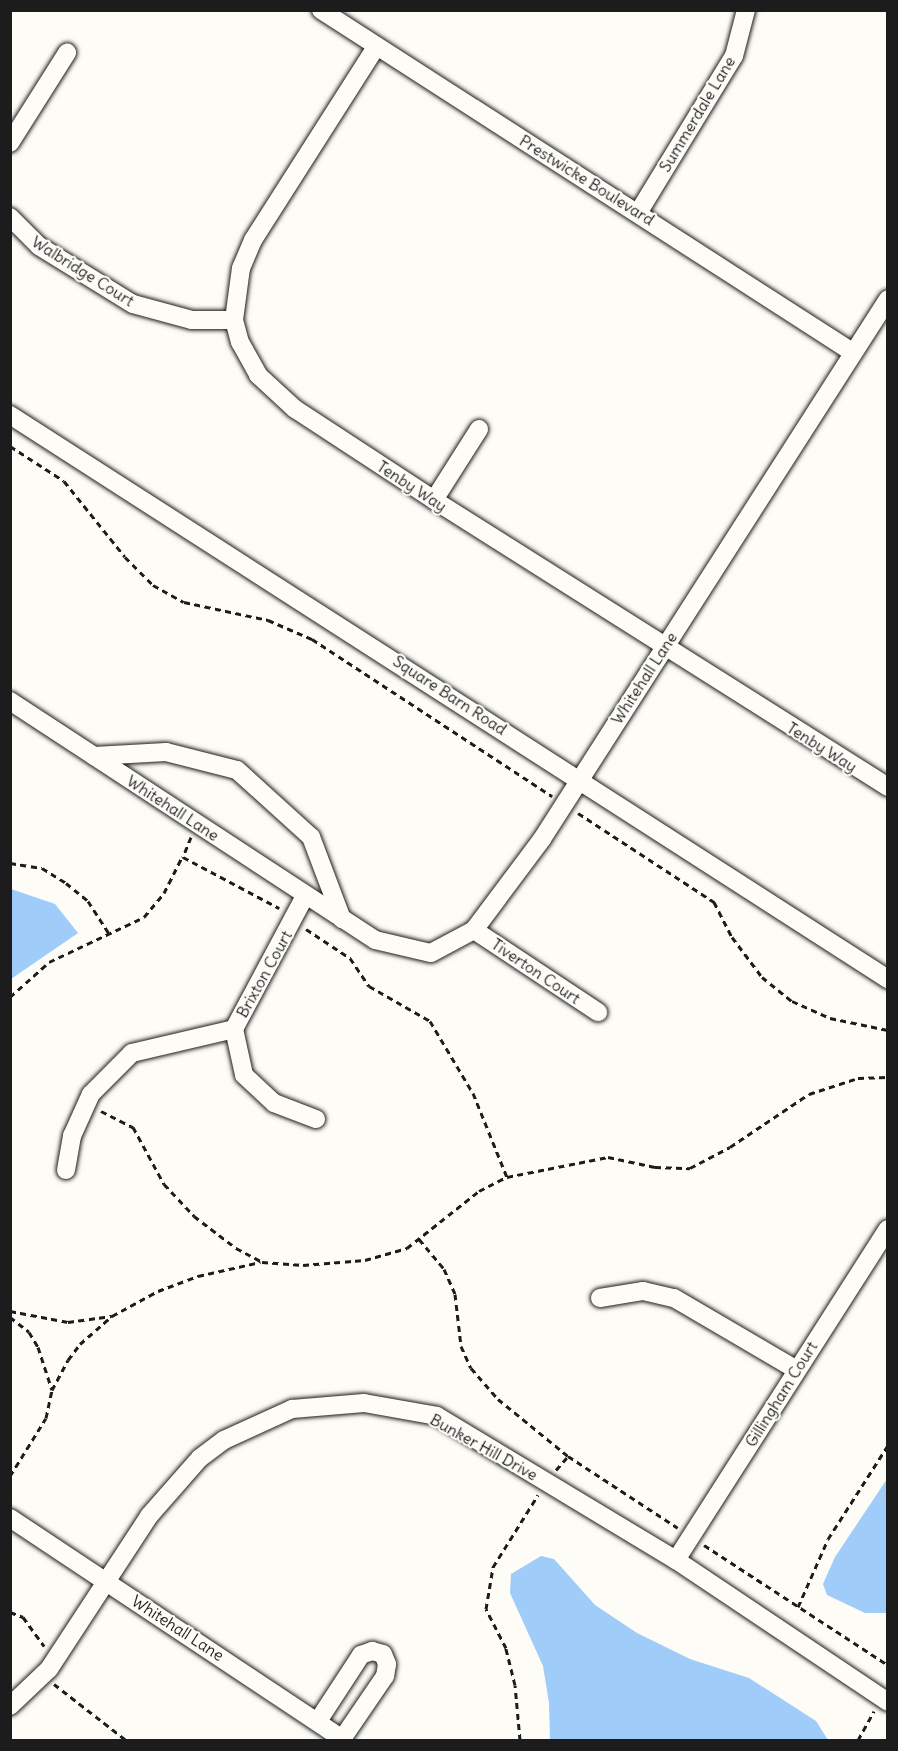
<!DOCTYPE html>
<html>
<head>
<meta charset="utf-8">
<style>
	body { margin:0 }
	#map { position:relative; width:898px; height:1751px; overflow:hidden; background:#fdfcf7; font-family:Delius,sans-serif }
	div>[style] { position:absolute }
	.water>* { inset:0; background:#9fccf9 }
	.path>* { height:3px; margin-top:-1.5px; transform-origin:0; background:repeating-linear-gradient(90deg,#1c1c1c 0 6px,transparent 0 10.5px) }
	.roads { filter:drop-shadow(0 0 2px #1c1c1c) drop-shadow(0 0 2px #1c1c1c) }
	.minor>* { height:18px; margin:-9px; padding:0 9px; transform-origin:9px; border-radius:9px; background:#fdfcf7 }
	span { translate:-50% -50%; white-space:nowrap; text-align:center; line-height:1.15; -webkit-text-stroke:4.5px #fdfcf7; paint-order:stroke }
	.street-label { font-size:16px; color:#1c1c1c }
	.frame { position:absolute; inset:0; border:12px solid #1c1c1c; pointer-events:none }
</style>
</head>
<body>
<div id="map">
	<div class="water">
		<i style="clip-path:polygon(11px 889px,55px 904px,78px 933px,11px 979px)"></i>
		<i style="clip-path:polygon(887px 1479px,887px 1613px,865px 1613px,827px 1595px,823px 1584px,835px 1557px)"></i>
		<i style="clip-path:polygon(541px 1556px,554px 1559px,595px 1605px,637px 1633px,690px 1659px,749px 1678px,816px 1721px,828px 1740px,550px 1740px,549px 1703px,543px 1666px,510px 1593px,511px 1574px)"></i>
	</div>
	<div class="path">
		<i style="left:10px;top:446px;width:64px;rotate:32.9deg"></i>
		<i style="left:64px;top:481px;width:97px;rotate:51.2deg"></i>
		<i style="left:125px;top:557px;width:40px;rotate:45deg"></i>
		<i style="left:153px;top:585px;width:35px;rotate:29deg"></i>
		<i style="left:184px;top:602px;width:86px;rotate:12.1deg"></i>
		<i style="left:268px;top:620px;width:48px;rotate:23.4deg"></i>
		<i style="left:312px;top:639px;width:287px;rotate:33.2deg"></i>
		<i style="left:578px;top:813px;width:163px;rotate:33.2deg"></i>
		<i style="left:714px;top:902px;width:39px;rotate:63deg"></i>
		<i style="left:732px;top:937px;width:50px;rotate:53.1deg"></i>
		<i style="left:762px;top:977px;width:38px;rotate:39deg"></i>
		<i style="left:792px;top:1001px;width:42px;rotate:24.1deg"></i>
		<i style="left:830px;top:1018px;width:59px;rotate:11.7deg"></i>
		<i style="left:191px;top:837px;width:22px;rotate:112deg"></i>
		<i style="left:183px;top:857px;width:109px;rotate:28deg"></i>
		<i style="left:10px;top:863px;width:32px;rotate:9deg"></i>
		<i style="left:42px;top:868px;width:28px;rotate:32deg"></i>
		<i style="left:66px;top:883px;width:28px;rotate:39deg"></i>
		<i style="left:88px;top:901px;width:40px;rotate:57.1deg"></i>
		<i style="left:306px;top:929px;width:53px;rotate:33.4deg"></i>
		<i style="left:350px;top:958px;width:34px;rotate:56deg"></i>
		<i style="left:369px;top:986px;width:70px;rotate:29.8deg"></i>
		<i style="left:430px;top:1021px;width:84px;rotate:59.2deg"></i>
		<i style="left:473px;top:1093px;width:91px;rotate:68deg"></i>
		<i style="left:10px;top:997px;width:52px;rotate:-41.9deg"></i>
		<i style="left:49px;top:962px;width:105px;rotate:-25.3deg"></i>
		<i style="left:144px;top:917px;width:31px;rotate:-50deg"></i>
		<i style="left:164px;top:893px;width:40px;rotate:-63.4deg"></i>
		<i style="left:101px;top:1111px;width:36px;rotate:27deg"></i>
		<i style="left:133px;top:1127px;width:65px;rotate:61.5deg"></i>
		<i style="left:164px;top:1184px;width:44px;rotate:46.8deg"></i>
		<i style="left:194px;top:1216px;width:53px;rotate:37.3deg"></i>
		<i style="left:236px;top:1248px;width:30px;rotate:28deg"></i>
		<i style="left:262px;top:1262px;width:41px;rotate:4.2deg"></i>
		<i style="left:303px;top:1265px;width:62px;rotate:-4.6deg"></i>
		<i style="left:365px;top:1260px;width:44px;rotate:-15.9deg"></i>
		<i style="left:407px;top:1248px;width:92px;rotate:-38.4deg"></i>
		<i style="left:479px;top:1191px;width:31px;rotate:-27deg"></i>
		<i style="left:507px;top:1177px;width:103px;rotate:-11.2deg"></i>
		<i style="left:608px;top:1157px;width:48px;rotate:12deg"></i>
		<i style="left:655px;top:1167px;width:35px;rotate:2deg"></i>
		<i style="left:690px;top:1168px;width:45px;rotate:-27.7deg"></i>
		<i style="left:730px;top:1147px;width:95px;rotate:-33.9deg"></i>
		<i style="left:809px;top:1094px;width:52px;rotate:-18.1deg"></i>
		<i style="left:858px;top:1078px;width:30px;rotate:-2deg"></i>
		<i style="left:419px;top:1239px;width:39px;rotate:50deg"></i>
		<i style="left:444px;top:1269px;width:27px;rotate:66deg"></i>
		<i style="left:455px;top:1294px;width:52px;rotate:83.4deg"></i>
		<i style="left:461px;top:1346px;width:24px;rotate:66deg"></i>
		<i style="left:471px;top:1368px;width:41px;rotate:48.9deg"></i>
		<i style="left:498px;top:1399px;width:90px;rotate:39.2deg"></i>
		<i style="left:568px;top:1456px;width:131px;rotate:33.2deg"></i>
		<i style="left:10px;top:1311px;width:59px;rotate:10.7deg"></i>
		<i style="left:68px;top:1322px;width:44px;rotate:-7.8deg"></i>
		<i style="left:112px;top:1316px;width:52px;rotate:-28.5deg"></i>
		<i style="left:158px;top:1291px;width:43px;rotate:-20.6deg"></i>
		<i style="left:198px;top:1276px;width:64px;rotate:-12.7deg"></i>
		<i style="left:10px;top:1317px;width:24px;rotate:38deg"></i>
		<i style="left:29px;top:1332px;width:17px;rotate:59deg"></i>
		<i style="left:38px;top:1347px;width:45px;rotate:72deg"></i>
		<i style="left:556px;top:1470px;width:18px;rotate:-49deg"></i>
		<i style="left:10px;top:1476px;width:68px;rotate:-58.2deg"></i>
		<i style="left:46px;top:1418px;width:29px;rotate:-78deg"></i>
		<i style="left:52px;top:1390px;width:34px;rotate:-62deg"></i>
		<i style="left:68px;top:1360px;width:20px;rotate:-53deg"></i>
		<i style="left:80px;top:1344px;width:43px;rotate:-41.2deg"></i>
		<i style="left:704px;top:1545px;width:220px;rotate:33.1deg"></i>
		<i style="left:798px;top:1607px;width:74px;rotate:-66.2deg"></i>
		<i style="left:828px;top:1539px;width:112px;rotate:-57.4deg"></i>
		<i style="left:10px;top:1612px;width:14px;rotate:21deg"></i>
		<i style="left:23px;top:1617px;width:36px;rotate:54deg"></i>
		<i style="left:54px;top:1684px;width:91px;rotate:37.9deg"></i>
		<i style="left:520px;top:1740px;width:55px;rotate:-95.2deg"></i>
		<i style="left:515px;top:1685px;width:38px;rotate:-104deg"></i>
		<i style="left:506px;top:1648px;width:44px;rotate:-117.1deg"></i>
		<i style="left:486px;top:1609px;width:43px;rotate:-80.5deg"></i>
		<i style="left:493px;top:1567px;width:85px;rotate:-58deg"></i>
		<i style="left:858px;top:1740px;width:33px;rotate:-61deg"></i>
	</div>
	<div class="roads">
		<div class="minor">
			<i style="left:321px;top:10px;width:632px;rotate:32.78deg"></i>
			<i style="left:376px;top:47px;width:229px;rotate:122.5deg"></i>
			<i style="left:253px;top:240px;width:30px;rotate:113deg"></i>
			<i style="left:241px;top:268px;width:52px;rotate:97.7deg"></i>
			<i style="left:234px;top:320px;width:23px;rotate:75deg"></i>
			<i style="left:240px;top:342px;width:38px;rotate:61deg"></i>
			<i style="left:258px;top:375px;width:50px;rotate:42.6deg"></i>
			<i style="left:295px;top:409px;width:166px;rotate:33.2deg"></i>
			<i style="left:434px;top:500px;width:537px;rotate:32.3deg"></i>
			<i style="left:10px;top:143px;width:107px;rotate:-57.7deg"></i>
			<i style="left:638px;top:213px;width:184px;rotate:-58.6deg"></i>
			<i style="left:734px;top:56px;width:48px;rotate:-75.4deg"></i>
			<i style="left:10px;top:217px;width:41px;rotate:45deg"></i>
			<i style="left:39px;top:246px;width:110px;rotate:31.7deg"></i>
			<i style="left:133px;top:304px;width:61px;rotate:15.2deg"></i>
			<i style="left:192px;top:320px;width:42px"></i>
			<i style="left:10px;top:415px;width:1044px;rotate:32.72deg"></i>
			<i style="left:434px;top:500px;width:84px;rotate:-57.6deg"></i>
			<i style="left:10px;top:701px;width:436px;rotate:33.2deg"></i>
			<i style="left:375px;top:940px;width:57px;rotate:13.1deg"></i>
			<i style="left:431px;top:953px;width:49px;rotate:-28.1deg"></i>
			<i style="left:474px;top:930px;width:114px;rotate:-53.2deg"></i>
			<i style="left:542px;top:839px;width:641px;rotate:-57.35deg"></i>
			<i style="left:94px;top:756px;width:72px;rotate:-3.2deg"></i>
			<i style="left:166px;top:752px;width:73px;rotate:14.2deg"></i>
			<i style="left:237px;top:770px;width:100px;rotate:42.2deg"></i>
			<i style="left:311px;top:837px;width:88px;rotate:69.3deg"></i>
			<i style="left:305px;top:896px;width:151px;rotate:118.1deg"></i>
			<i style="left:234px;top:1029px;width:47px;rotate:77.7deg"></i>
			<i style="left:244px;top:1075px;width:41px;rotate:43deg"></i>
			<i style="left:274px;top:1103px;width:45px;rotate:20.9deg"></i>
			<i style="left:474px;top:930px;width:149px;rotate:33.5deg"></i>
			<i style="left:66px;top:1170px;width:35px;rotate:-80deg"></i>
			<i style="left:72px;top:1136px;width:46px;rotate:-65.7deg"></i>
			<i style="left:91px;top:1094px;width:58px;rotate:-45deg"></i>
			<i style="left:132px;top:1053px;width:105px;rotate:-13.2deg"></i>
			<i style="left:600px;top:1298px;width:44px;rotate:-9.2deg"></i>
			<i style="left:643px;top:1291px;width:32px;rotate:13deg"></i>
			<i style="left:674px;top:1298px;width:140px;rotate:30.4deg"></i>
			<i style="left:10px;top:1518px;width:401px;rotate:33.6deg"></i>
			<i style="left:676px;top:1560px;width:393px;rotate:-57.4deg"></i>
			<i style="left:10px;top:1706px;width:54px;rotate:-43.5deg"></i>
			<i style="left:49px;top:1669px;width:183px;rotate:-56.8deg"></i>
			<i style="left:149px;top:1516px;width:77px;rotate:-48.7deg"></i>
			<i style="left:200px;top:1458px;width:30px;rotate:-37deg"></i>
			<i style="left:224px;top:1440px;width:75px;rotate:-24.5deg"></i>
			<i style="left:292px;top:1409px;width:72px;rotate:-4.8deg"></i>
			<i style="left:364px;top:1403px;width:74px;rotate:10.1deg"></i>
			<i style="left:437px;top:1416px;width:279px;rotate:31.1deg"></i>
			<i style="left:676px;top:1560px;width:255px;rotate:33.8deg"></i>
			<i style="left:318px;top:1721px;width:79px;rotate:-56.9deg"></i>
			<i style="left:361px;top:1655px;width:12px;rotate:-20deg"></i>
			<i style="left:372px;top:1651px;width:11px;rotate:15deg"></i>
			<i style="left:383px;top:1654px;width:11px;rotate:68deg"></i>
			<i style="left:387px;top:1664px;width:12px;rotate:99deg"></i>
			<i style="left:385px;top:1676px;width:76px;rotate:124.3deg"></i>
		</div>
	</div>
	<div class="street-label">
		<span style="left:697px;top:114px;rotate:-59deg">Summerdale Lane</span>
		<span style="left:587px;top:180px;rotate:32deg">Prestwicke Boulevard</span>
		<span style="left:83px;top:271px;rotate:32deg">Walbridge Court</span>
		<span style="left:412px;top:486px;rotate:33deg">Tenby Way</span>
		<span style="left:644px;top:678px;rotate:-57deg">Whitehall Lane</span>
		<span style="left:450px;top:695px;rotate:33deg">Square Barn Road</span>
		<span style="left:822px;top:747px;rotate:32deg">Tenby Way</span>
		<span style="left:173px;top:808px;rotate:33deg">Whitehall Lane</span>
		<span style="left:536px;top:971px;rotate:34deg">Tiverton Court</span>
		<span style="left:264px;top:974px;rotate:-61deg">Brixton Court</span>
		<span style="left:781px;top:1394px;rotate:-58deg">Gillingham Court</span>
		<span style="left:484px;top:1447px;rotate:29deg">Bunker Hill Drive</span>
		<span style="left:178px;top:1628px;rotate:33deg">Whitehall Lane</span>
	</div>
	<div class="frame"></div>
</div>
</body>
</html>
